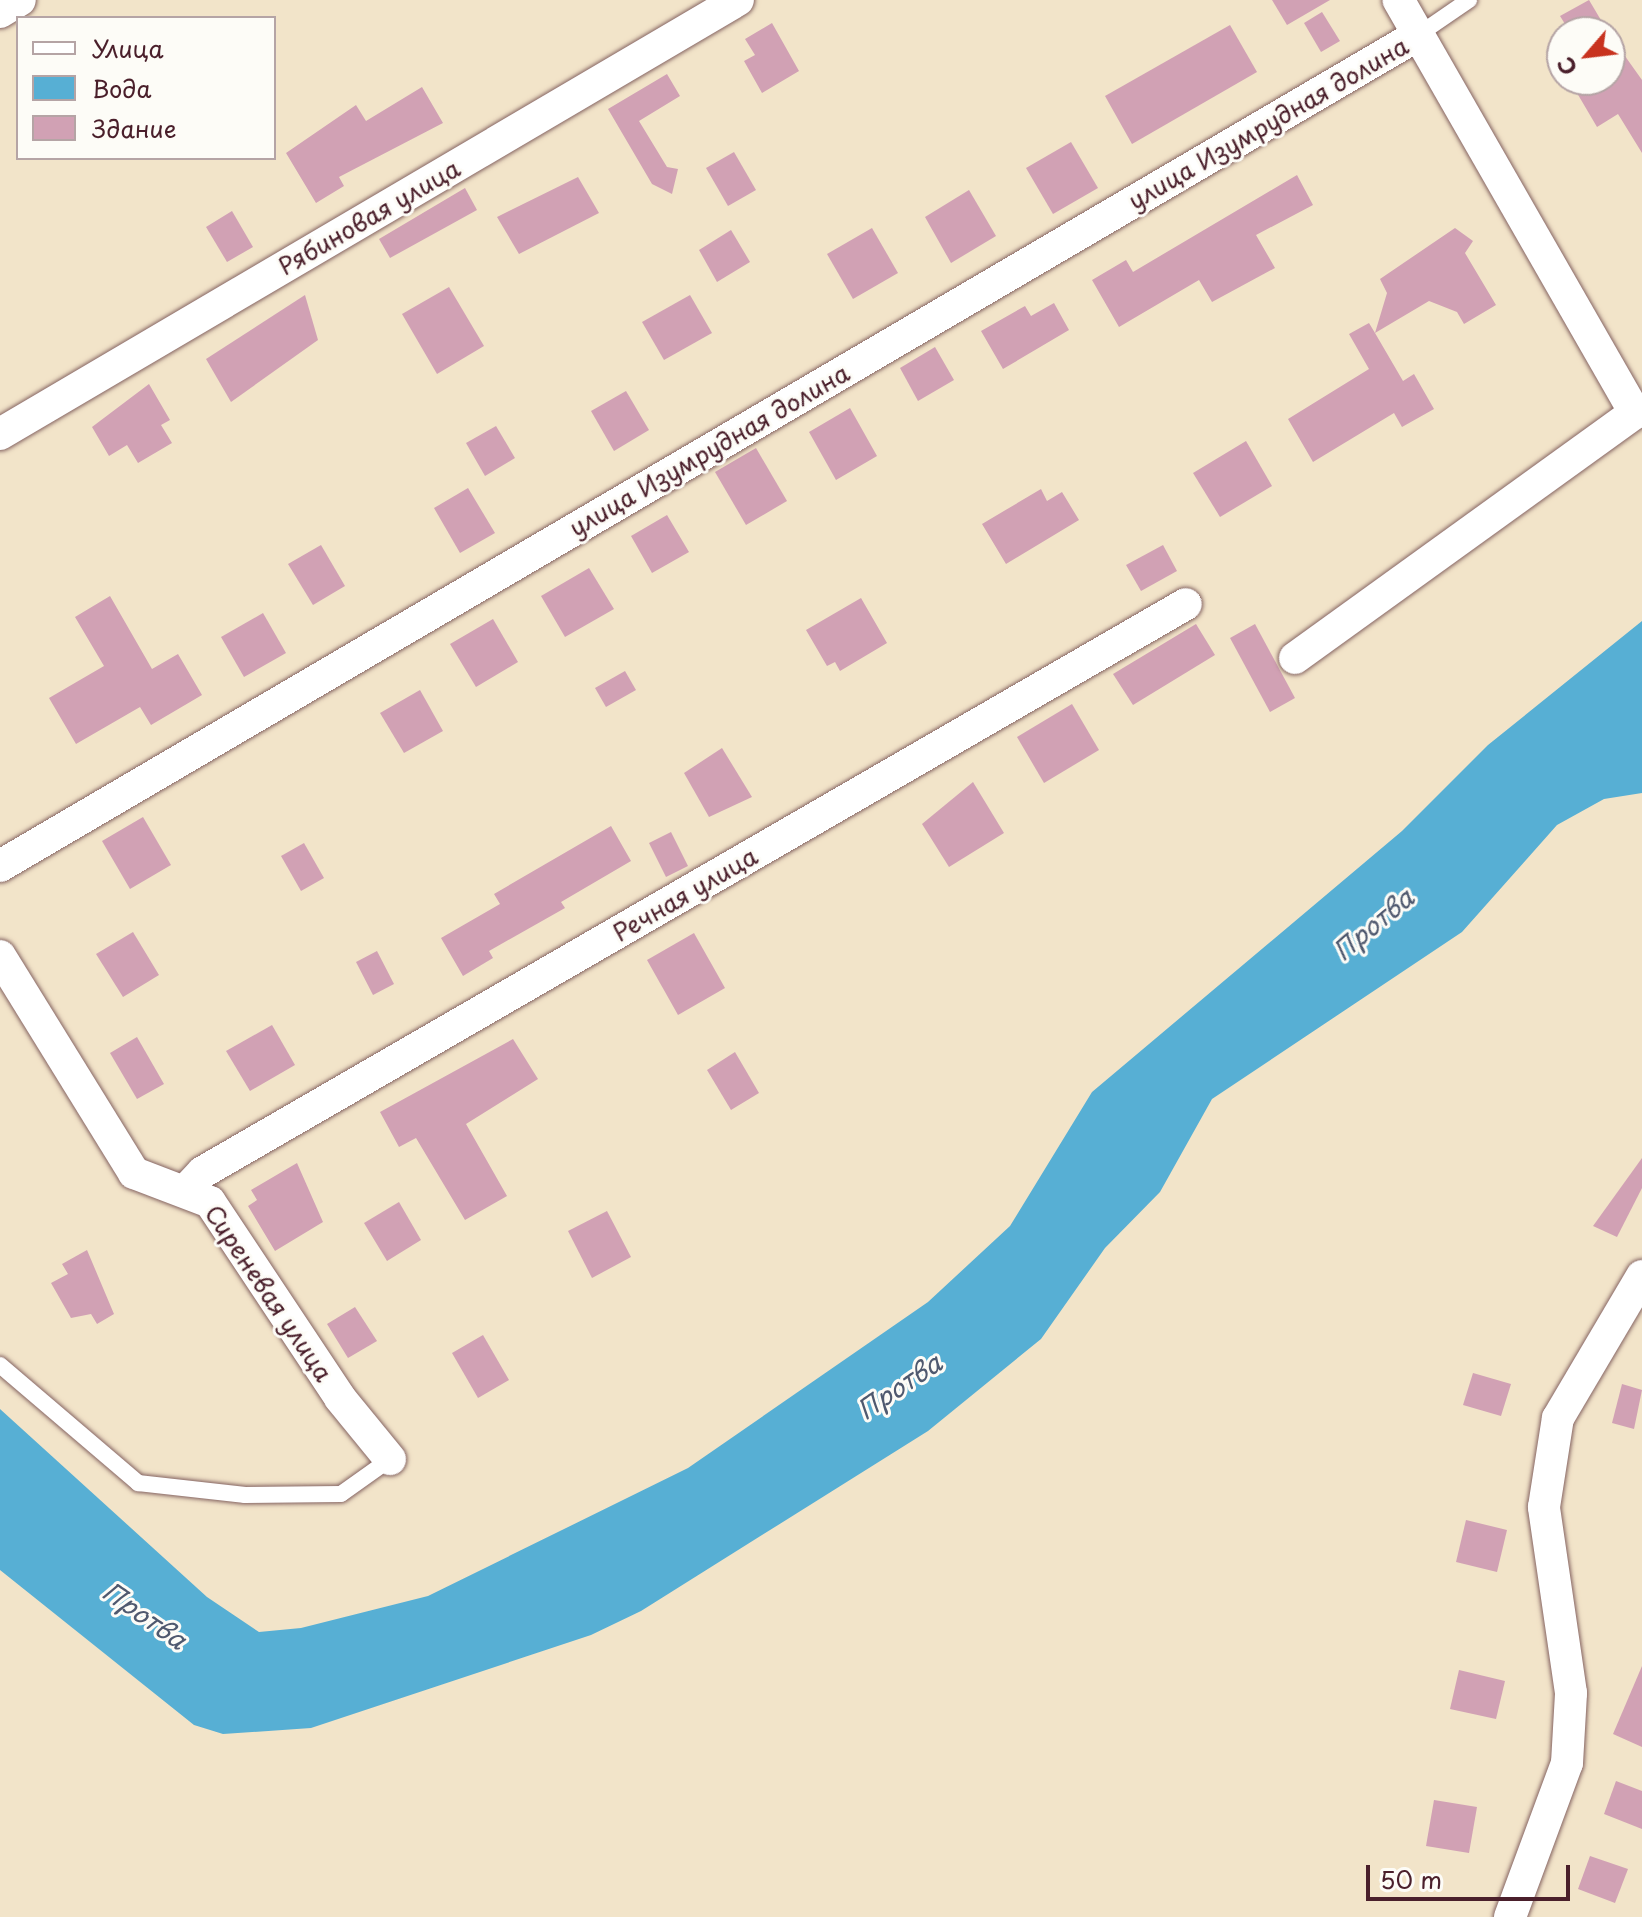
<!DOCTYPE html>
<html>
<head>
<meta charset="utf-8">
<style>
	body { margin:0 }
	#map { position:relative; width:1642px; height:1917px; overflow:hidden; background:#f2e4c9; font-family:"Playpen Sans",sans-serif }
	div>[style] { position:absolute }
	.water>* { inset:0; background:#57afd4 }
	.building>* { inset:0; background:#d1a1b4 }
	.roads { filter:drop-shadow(0 0 2px #856462) drop-shadow(0 0 2px #856462) }
	.service>* { height:16px; margin:-8px; padding:0 8px; transform-origin:8px; border-radius:8px; background:#fff }
	.minor>* { height:32px; margin:-16px; padding:0 16px; transform-origin:16px; border-radius:16px; background:#fff }
	span { translate:-50% -50%; white-space:nowrap; text-align:center; line-height:1.15; -webkit-text-stroke:6px #fdfcf7; paint-order:stroke }
	.street-label { font-size:24px; color:#4a1f2b }
	.water-label { font-size:26px; color:#4f596f; font-style:italic }
	.legend { position:absolute; left:16px; top:16px; width:260px; height:144px; box-sizing:border-box; background:#fdfcf7; border:2px solid #b5a4a5; margin:0; padding:10px 14px; list-style:none; font-size:24px; color:#4a1f2b }
	.legend li { display:flex; align-items:center; gap:16px; height:40px }
	.legend b { width:40px; border:2px solid #b5a4a5 }
	.north { position:absolute; left:1546px; top:16px; width:80px; height:80px; box-sizing:border-box; background:#fdfcf7; border:2px solid #b5a4a5; border-radius:50%; rotate:242deg; font-size:22px; font-weight:700; line-height:32px; text-align:center; color:#4a1f2b }
	.north::after { content:''; display:block; margin:auto; width:28px; height:36px; background:#c8321e; clip-path:polygon(50% 0,100% 100%,50% 72%,0 100%) }
	.scale { position:absolute; left:1366px; top:1865px; width:204px; height:36px; box-sizing:border-box; border:4px solid #4a1f2b; border-top:0; padding-left:10px; font-size:24px; line-height:28px; white-space:nowrap; color:#4a1f2b; -webkit-text-stroke:6px #fdfcf7; paint-order:stroke }
</style>
</head>
<body>
<div id="map">
	<div class="water">
		<i style="clip-path:polygon(1642px 621px,1642px 793px,1604px 799px,1557px 825px,1462px 932px,1212px 1099px,1160px 1192px,1105px 1248px,1041px 1339px,928px 1431px,641px 1611px,591px 1635px,311px 1728px,223px 1734px,194px 1725px,0 1570px,0 1409px,207px 1597px,259px 1632px,301px 1628px,428px 1596px,688px 1468px,928px 1302px,1010px 1226px,1092px 1092px,1402px 831px,1488px 745px)"></i>
	</div>
	<div class="building">
		<i style="clip-path:polygon(1272px 0,1330px 0,1287px 25px)"></i>
		<i style="clip-path:polygon(1589px 0,1608px 32px,1570px 32px,1560px 16px)"></i>
		<i style="clip-path:polygon(1322px 12px,1340px 41px,1321px 52px,1304px 23px)"></i>
		<i style="clip-path:polygon(772px 23px,799px 71px,762px 93px,744px 61px,755px 55px,745px 39px)"></i>
		<i style="clip-path:polygon(1230px 25px,1257px 72px,1132px 144px,1105px 96px)"></i>
		<i style="clip-path:polygon(1610px 35px,1642px 80px,1642px 153px,1618px 114px,1597px 127px,1577px 93px,1610px 80px)"></i>
		<i style="clip-path:polygon(667px 74px,680px 96px,639px 121px,667px 167px,678px 169px,672px 194px,652px 184px,608px 109px)"></i>
		<i style="clip-path:polygon(422px 87px,443px 123px,339px 177px,344px 186px,316px 203px,286px 153px,356px 105px,366px 121px)"></i>
		<i style="clip-path:polygon(1071px 142px,1098px 188px,1053px 214px,1026px 168px)"></i>
		<i style="clip-path:polygon(734px 152px,756px 190px,728px 206px,706px 168px)"></i>
		<i style="clip-path:polygon(1297px 175px,1313px 205px,1256px 235px,1275px 268px,1212px 302px,1199px 280px,1119px 327px,1092px 280px,1126px 260px,1133px 272px)"></i>
		<i style="clip-path:polygon(578px 177px,599px 213px,519px 254px,497px 217px)"></i>
		<i style="clip-path:polygon(465px 188px,477px 210px,390px 258px,379px 239px)"></i>
		<i style="clip-path:polygon(969px 190px,996px 236px,951px 263px,925px 217px)"></i>
		<i style="clip-path:polygon(232px 211px,253px 247px,227px 262px,206px 227px)"></i>
		<i style="clip-path:polygon(872px 228px,898px 273px,853px 299px,827px 254px)"></i>
		<i style="clip-path:polygon(1455px 228px,1473px 241px,1465px 253px,1496px 305px,1464px 324px,1457px 312px,1429px 301px,1375px 333px,1403px 381px,1414px 374px,1434px 409px,1402px 427px,1394px 413px,1313px 462px,1288px 419px,1369px 369px,1349px 334px,1369px 323px,1375px 333px,1387px 293px,1380px 279px)"></i>
		<i style="clip-path:polygon(731px 230px,750px 262px,717px 282px,699px 250px)"></i>
		<i style="clip-path:polygon(449px 287px,484px 346px,437px 374px,402px 314px)"></i>
		<i style="clip-path:polygon(305px 295px,318px 340px,231px 402px,206px 359px)"></i>
		<i style="clip-path:polygon(690px 295px,712px 333px,664px 360px,642px 322px)"></i>
		<i style="clip-path:polygon(1054px 303px,1069px 330px,1003px 369px,981px 331px,1025px 306px,1031px 316px)"></i>
		<i style="clip-path:polygon(935px 347px,954px 380px,918px 401px,900px 368px)"></i>
		<i style="clip-path:polygon(149px 384px,170px 420px,161px 425px,172px 443px,138px 463px,127px 445px,109px 456px,92px 427px)"></i>
		<i style="clip-path:polygon(626px 391px,649px 430px,614px 451px,591px 411px)"></i>
		<i style="clip-path:polygon(850px 408px,877px 456px,836px 480px,809px 432px)"></i>
		<i style="clip-path:polygon(496px 426px,515px 458px,485px 476px,466px 443px)"></i>
		<i style="clip-path:polygon(1246px 441px,1272px 486px,1220px 517px,1193px 473px)"></i>
		<i style="clip-path:polygon(756px 448px,787px 501px,746px 525px,715px 472px)"></i>
		<i style="clip-path:polygon(468px 488px,495px 533px,460px 553px,434px 508px)"></i>
		<i style="clip-path:polygon(1041px 489px,1047px 501px,1062px 492px,1079px 520px,1006px 564px,982px 524px)"></i>
		<i style="clip-path:polygon(667px 515px,689px 552px,652px 573px,631px 536px)"></i>
		<i style="clip-path:polygon(321px 545px,345px 586px,313px 605px,288px 564px)"></i>
		<i style="clip-path:polygon(1163px 545px,1177px 571px,1141px 591px,1126px 565px)"></i>
		<i style="clip-path:polygon(589px 568px,614px 609px,565px 637px,541px 596px)"></i>
		<i style="clip-path:polygon(110px 596px,152px 669px,178px 654px,202px 695px,151px 725px,140px 707px,76px 744px,49px 698px,104px 666px,75px 617px)"></i>
		<i style="clip-path:polygon(861px 598px,887px 643px,840px 671px,835px 662px,827px 666px,806px 630px)"></i>
		<i style="clip-path:polygon(263px 613px,286px 653px,244px 677px,221px 637px)"></i>
		<i style="clip-path:polygon(493px 619px,518px 662px,476px 687px,450px 644px)"></i>
		<i style="clip-path:polygon(1196px 624px,1215px 655px,1133px 705px,1113px 674px)"></i>
		<i style="clip-path:polygon(1255px 624px,1295px 698px,1270px 712px,1230px 638px)"></i>
		<i style="clip-path:polygon(625px 671px,636px 690px,606px 707px,595px 688px)"></i>
		<i style="clip-path:polygon(420px 690px,443px 731px,404px 753px,380px 713px)"></i>
		<i style="clip-path:polygon(1072px 704px,1099px 750px,1044px 783px,1017px 737px)"></i>
		<i style="clip-path:polygon(722px 748px,752px 797px,709px 817px,684px 773px)"></i>
		<i style="clip-path:polygon(973px 782px,1004px 833px,949px 867px,922px 824px)"></i>
		<i style="clip-path:polygon(143px 817px,171px 865px,130px 889px,102px 841px)"></i>
		<i style="clip-path:polygon(611px 826px,631px 861px,561px 902px,565px 908px,489px 951px,493px 958px,463px 976px,441px 938px,500px 904px,494px 894px)"></i>
		<i style="clip-path:polygon(671px 832px,688px 866px,666px 877px,649px 843px)"></i>
		<i style="clip-path:polygon(304px 843px,324px 878px,301px 891px,281px 856px)"></i>
		<i style="clip-path:polygon(133px 932px,159px 975px,123px 997px,96px 954px)"></i>
		<i style="clip-path:polygon(694px 933px,725px 988px,678px 1015px,647px 960px)"></i>
		<i style="clip-path:polygon(377px 951px,394px 984px,373px 995px,356px 962px)"></i>
		<i style="clip-path:polygon(272px 1025px,295px 1065px,250px 1091px,226px 1051px)"></i>
		<i style="clip-path:polygon(137px 1037px,164px 1084px,137px 1099px,110px 1053px)"></i>
		<i style="clip-path:polygon(513px 1039px,538px 1079px,466px 1124px,507px 1196px,465px 1220px,416px 1138px,399px 1147px,380px 1112px)"></i>
		<i style="clip-path:polygon(735px 1052px,759px 1093px,731px 1110px,707px 1070px)"></i>
		<i style="clip-path:polygon(1642px 1158px,1642px 1188px,1617px 1237px,1593px 1226px)"></i>
		<i style="clip-path:polygon(297px 1163px,323px 1222px,275px 1251px,248px 1206px,257px 1200px,251px 1190px)"></i>
		<i style="clip-path:polygon(399px 1202px,421px 1240px,387px 1261px,364px 1223px)"></i>
		<i style="clip-path:polygon(607px 1211px,631px 1257px,592px 1278px,568px 1231px)"></i>
		<i style="clip-path:polygon(87px 1250px,114px 1314px,97px 1324px,91px 1314px,71px 1318px,51px 1283px,68px 1274px,62px 1264px)"></i>
		<i style="clip-path:polygon(355px 1307px,377px 1341px,348px 1358px,327px 1324px)"></i>
		<i style="clip-path:polygon(483px 1335px,509px 1380px,478px 1398px,452px 1353px)"></i>
		<i style="clip-path:polygon(1473px 1373px,1511px 1384px,1501px 1416px,1463px 1405px)"></i>
		<i style="clip-path:polygon(1622px 1384px,1642px 1390px,1634px 1429px,1612px 1423px)"></i>
		<i style="clip-path:polygon(1466px 1520px,1507px 1530px,1497px 1572px,1456px 1562px)"></i>
		<i style="clip-path:polygon(1642px 1666px,1642px 1747px,1613px 1734px)"></i>
		<i style="clip-path:polygon(1459px 1670px,1505px 1681px,1496px 1719px,1450px 1709px)"></i>
		<i style="clip-path:polygon(1616px 1781px,1642px 1791px,1642px 1829px,1604px 1814px)"></i>
		<i style="clip-path:polygon(1434px 1800px,1477px 1807px,1469px 1853px,1426px 1846px)"></i>
		<i style="clip-path:polygon(1590px 1856px,1628px 1869px,1615px 1903px,1578px 1889px)"></i>
	</div>
	<div class="roads">
		<div class="service">
			<i style="left:1418px;top:35px;width:62px;rotate:-34.5deg"></i>
			<i style="left:0;top:1365px;width:182px;rotate:40.5deg"></i>
			<i style="left:138px;top:1483px;width:108px;rotate:6.4deg"></i>
			<i style="left:245px;top:1495px;width:96px;rotate:-0.6deg"></i>
			<i style="left:341px;top:1494px;width:60px;rotate:-35.5deg"></i>
		</div>
		<div class="minor">
			<i style="left:0;top:12px;width:23px;rotate:-31deg"></i>
			<i style="left:0;top:434px;width:856px;rotate:-30.46deg"></i>
			<i style="left:1295px;top:658px;width:419px;rotate:-35.8deg"></i>
			<i style="left:1635px;top:413px;width:476px;rotate:-119.8deg"></i>
			<i style="left:0;top:866px;width:1644px;rotate:-30.37deg"></i>
			<i style="left:0;top:956px;width:255px;rotate:58.3deg"></i>
			<i style="left:134px;top:1173px;width:81px;rotate:20.9deg"></i>
			<i style="left:210px;top:1202px;width:235px;rotate:56.4deg"></i>
			<i style="left:340px;top:1398px;width:79px;rotate:50.7deg"></i>
			<i style="left:187px;top:1189px;width:23px;rotate:-47deg"></i>
			<i style="left:203px;top:1172px;width:1135px;rotate:-30.02deg"></i>
			<i style="left:1510px;top:1917px;width:164px;rotate:-69.7deg"></i>
			<i style="left:1567px;top:1763px;width:70px;rotate:-86.7deg"></i>
			<i style="left:1571px;top:1693px;width:188px;rotate:-98.3deg"></i>
			<i style="left:1544px;top:1507px;width:90px;rotate:-81.1deg"></i>
			<i style="left:1558px;top:1418px;width:165px;rotate:-59.4deg"></i>
		</div>
	</div>
	<div class="street-label">
		<span style="left:1268px;top:123px;rotate:-30deg">улица Изумрудная долина</span>
		<span style="left:369px;top:217px;rotate:-30deg">Рябиновая улица</span>
		<span style="left:709px;top:450px;rotate:-30deg">улица Изумрудная долина</span>
		<span style="left:685px;top:894px;rotate:-30deg">Речная улица</span>
		<span style="left:269px;top:1293px;rotate:56deg">Сиреневая улица</span>
	</div>
	<div class="water-label">
		<span style="left:1373px;top:924px;rotate:-40deg">Протва</span>
		<span style="left:899px;top:1386px;rotate:-34deg">Протва</span>
		<span style="left:145px;top:1615px;rotate:35deg">Протва</span>
	</div>
	<ul class="legend">
	<li><b style="height:10px;background:#fff"></b>Улица</li>
	<li><b style="height:22px;background:#57afd4"></b>Вода</li>
	<li><b style="height:22px;background:#d1a1b4"></b>Здание</li>
	</ul>
	<div class="north">С</div>
	<div class="scale">50 m</div>
</div>
</body>
</html>
